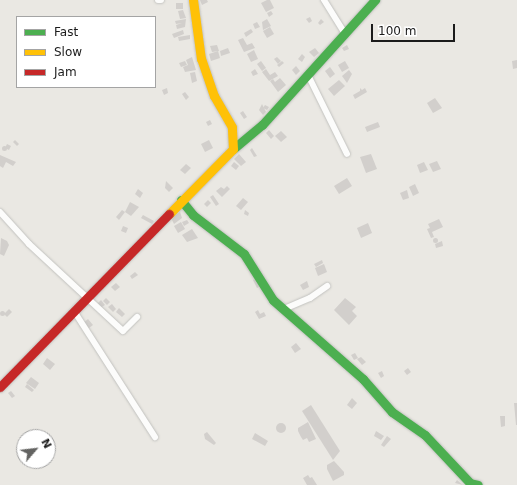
<!DOCTYPE html>
<html>
<head>
<meta charset="utf-8">
<style>
	body { margin:0 }
	#map { position:relative; width:517px; height:485px; overflow:hidden; background:#eae8e3; font-family:"DejaVu Sans",sans-serif }
	div>[style] { position:absolute }
	.building>* { inset:0; background:#d2cfcc }
	.round { border-radius:50% }
	.roads { filter:drop-shadow(0 0 1px #c2c2bf) drop-shadow(0 0 1px #c2c2bf) }
	.street>* { height:6px; margin:-3px; padding:0 3px; transform-origin:3px; border-radius:3px; background:#fcfcfb }
	.fast>* { height:9px; margin:-4.5px; padding:0 4.5px; transform-origin:4.5px; border-radius:4.5px; background:#4caf50 }
	.slow>* { height:9px; margin:-4.5px; padding:0 4.5px; transform-origin:4.5px; border-radius:4.5px; background:#ffc107 }
	.jam>* { height:9px; margin:-4.5px; padding:0 4.5px; transform-origin:4.5px; border-radius:4.5px; background:#c62828 }
	span { translate:-50% -50%; white-space:nowrap; text-align:center; line-height:1.15; -webkit-text-stroke:4px #fff; paint-order:stroke }
	.legend { position:absolute; left:16px; top:16px; width:140px; height:72px; box-sizing:border-box; background:#fff; border:1px solid #a4a4a4; margin:0; padding:5px 7px; list-style:none; font-size:12px; color:#1b1b1b }
	.legend li { display:flex; align-items:center; gap:8px; height:20px }
	.legend b { width:20px; border:1px solid #a4a4a4 }
	.north { position:absolute; left:16px; top:429px; width:40px; height:40px; box-sizing:border-box; background:#fff; border:1px solid #a4a4a4; border-radius:50%; rotate:62deg; font-size:11px; font-weight:700; line-height:16px; text-align:center; color:#1b1b1b }
	.north::after { content:''; display:block; margin:auto; width:14px; height:18px; background:#636361; clip-path:polygon(50% 0,100% 100%,50% 72%,0 100%) }
	.scale { position:absolute; left:371px; top:24px; width:84px; height:18px; box-sizing:border-box; border:2px solid #1b1b1b; border-top:0; padding-left:5px; font-size:12px; line-height:14px; white-space:nowrap; color:#1b1b1b; -webkit-text-stroke:3px #fff; paint-order:stroke }
</style>
</head>
<body>
<div id="map">
	<div class="building">
		<i style="clip-path:polygon(200px 0,207px 0,208px 2px,202px 5px)"></i>
		<i style="clip-path:polygon(267px 0,270px 0,274px 8px,266px 12px,261px 3px)"></i>
		<i style="clip-path:polygon(176px 3px,183px 3px,183px 9px,176px 9px)"></i>
		<i style="clip-path:polygon(183px 10px,186px 18px,180px 19px,178px 11px)"></i>
		<i style="clip-path:polygon(271px 11px,273px 14px,269px 17px,267px 13px)"></i>
		<i style="clip-path:polygon(310px 17px,312px 21px,309px 23px,306px 19px)"></i>
		<i style="clip-path:polygon(186px 19px,185px 27px,177px 29px,176px 25px,182px 23px,176px 24px,175px 21px)"></i>
		<i style="clip-path:polygon(267px 19px,271px 26px,263px 30px,262px 22px)"></i>
		<i style="clip-path:polygon(321px 19px,324px 22px,320px 25px,318px 23px)"></i>
		<i style="clip-path:polygon(257px 22px,260px 27px,255px 29px,253px 24px)"></i>
		<i style="clip-path:polygon(270px 27px,274px 34px,267px 38px,263px 31px)"></i>
		<i style="clip-path:polygon(251px 29px,253px 32px,246px 37px,244px 33px)"></i>
		<i style="clip-path:polygon(183px 30px,184px 34px,174px 38px,172px 34px)"></i>
		<i style="clip-path:polygon(190px 35px,190px 39px,179px 41px,178px 37px)"></i>
		<i style="clip-path:polygon(243px 38px,247px 45px,252px 43px,255px 48px,244px 52px,238px 40px)"></i>
		<i style="clip-path:polygon(217px 45px,219px 51px,212px 52px,210px 46px)"></i>
		<i style="clip-path:polygon(347px 45px,349px 49px,344px 51px,342px 48px)"></i>
		<i style="clip-path:polygon(228px 48px,230px 53px,221px 56px,220px 51px)"></i>
		<i style="clip-path:polygon(315px 48px,319px 53px,314px 57px,309px 52px)"></i>
		<i style="clip-path:polygon(254px 50px,258px 59px,251px 62px,247px 54px)"></i>
		<i style="clip-path:polygon(218px 51px,220px 58px,211px 61px,209px 54px)"></i>
		<i style="clip-path:polygon(302px 54px,305px 57px,302px 62px,298px 59px)"></i>
		<i style="clip-path:polygon(192px 57px,196px 70px,185px 72px,183px 67px,188px 65px,186px 60px)"></i>
		<i style="clip-path:polygon(277px 57px,281px 61px,278px 64px,274px 59px)"></i>
		<i style="clip-path:polygon(517px 60px,517px 68px,513px 69px,512px 61px)"></i>
		<i style="clip-path:polygon(185px 61px,187px 65px,181px 67px,179px 63px)"></i>
		<i style="clip-path:polygon(261px 61px,266px 68px,262px 71px,257px 64px)"></i>
		<i style="clip-path:polygon(282px 61px,284px 63px,279px 67px,277px 65px)"></i>
		<i style="clip-path:polygon(345px 61px,349px 68px,342px 72px,338px 65px)"></i>
		<i style="clip-path:polygon(296px 66px,300px 71px,296px 75px,292px 70px)"></i>
		<i style="clip-path:polygon(330px 67px,335px 74px,330px 78px,325px 71px)"></i>
		<i style="clip-path:polygon(255px 69px,258px 74px,253px 76px,251px 72px)"></i>
		<i style="clip-path:polygon(266px 69px,270px 75px,275px 72px,278px 76px,269px 81px,262px 72px)"></i>
		<i style="clip-path:polygon(349px 70px,352px 74px,347px 83px,342px 76px)"></i>
		<i style="clip-path:polygon(195px 72px,197px 81px,192px 83px,190px 73px)"></i>
		<i style="clip-path:polygon(280px 78px,286px 85px,278px 92px,270px 81px,273px 79px,275px 82px)"></i>
		<i style="clip-path:polygon(339px 80px,345px 86px,334px 96px,328px 89px)"></i>
		<i style="clip-path:polygon(167px 88px,168px 93px,164px 95px,162px 90px)"></i>
		<i style="clip-path:polygon(360px 88px,362px 90px,365px 88px,367px 92px,355px 99px,353px 95px,360px 91px)"></i>
		<i style="clip-path:polygon(185px 92px,189px 97px,186px 100px,182px 94px)"></i>
		<i style="clip-path:polygon(435px 98px,442px 108px,433px 113px,427px 103px)"></i>
		<i style="clip-path:polygon(262px 104px,266px 112px,263px 115px,259px 110px)"></i>
		<i style="clip-path:polygon(265px 105px,269px 107px,267px 110px,263px 108px)"></i>
		<i style="clip-path:polygon(243px 111px,247px 117px,244px 119px,240px 113px)"></i>
		<i style="clip-path:polygon(210px 120px,212px 124px,208px 126px,206px 122px)"></i>
		<i style="clip-path:polygon(378px 122px,380px 127px,367px 132px,365px 127px)"></i>
		<i style="clip-path:polygon(269px 130px,274px 136px,271px 139px,266px 133px)"></i>
		<i style="clip-path:polygon(281px 131px,287px 137px,281px 142px,275px 136px)"></i>
		<i style="clip-path:polygon(15px 140px,19px 144px,17px 146px,13px 142px)"></i>
		<i style="clip-path:polygon(209px 140px,213px 148px,205px 152px,201px 144px)"></i>
		<i style="clip-path:polygon(7px 144px,11px 146px,9px 150px,5px 148px)"></i>
		<i class="round" style="left:1.5px;top:145.5px;width:5px;height:5px"></i>
		<i style="clip-path:polygon(252px 148px,257px 156px,254px 157px,250px 150px)"></i>
		<i style="clip-path:polygon(239px 154px,246px 162px,241px 166px,234px 159px)"></i>
		<i style="clip-path:polygon(371px 154px,377px 169px,366px 173px,360px 157px)"></i>
		<i style="clip-path:polygon(0 155px,16px 162px,13px 166px,6px 162px,3px 168px,0 166px)"></i>
		<i style="clip-path:polygon(437px 161px,441px 169px,433px 172px,429px 164px)"></i>
		<i style="clip-path:polygon(234px 162px,239px 166px,236px 170px,231px 166px)"></i>
		<i style="clip-path:polygon(424px 162px,428px 170px,420px 173px,417px 165px)"></i>
		<i style="clip-path:polygon(186px 164px,191px 168px,185px 174px,180px 170px)"></i>
		<i style="clip-path:polygon(347px 178px,352px 186px,339px 194px,334px 186px)"></i>
		<i style="clip-path:polygon(166px 181px,173px 188px,169px 192px,165px 188px)"></i>
		<i style="clip-path:polygon(415px 184px,419px 193px,413px 196px,409px 187px)"></i>
		<i style="clip-path:polygon(227px 186px,230px 189px,222px 197px,216px 191px,221px 187px,224px 189px)"></i>
		<i style="clip-path:polygon(138px 189px,143px 193px,140px 198px,135px 194px)"></i>
		<i style="clip-path:polygon(407px 190px,409px 198px,403px 200px,400px 193px)"></i>
		<i style="clip-path:polygon(213px 195px,219px 204px,216px 206px,210px 197px)"></i>
		<i style="clip-path:polygon(243px 198px,248px 202px,241px 210px,236px 206px)"></i>
		<i style="clip-path:polygon(208px 200px,211px 203px,207px 207px,204px 204px)"></i>
		<i style="clip-path:polygon(130px 202px,139px 207px,131px 216px,125px 212px)"></i>
		<i style="clip-path:polygon(122px 210px,125px 212px,119px 220px,116px 217px)"></i>
		<i style="clip-path:polygon(245px 210px,249px 213px,248px 216px,244px 214px)"></i>
		<i style="clip-path:polygon(180px 212px,182px 218px,174px 224px,171px 218px)"></i>
		<i style="clip-path:polygon(143px 215px,154px 221px,152px 224px,141px 218px)"></i>
		<i style="clip-path:polygon(439px 219px,443px 227px,432px 232px,434px 237px,431px 238px,427px 229px,430px 228px,428px 224px)"></i>
		<i style="clip-path:polygon(187px 220px,189px 223px,184px 226px,182px 222px)"></i>
		<i style="clip-path:polygon(181px 222px,185px 229px,178px 233px,174px 226px)"></i>
		<i style="clip-path:polygon(368px 223px,372px 233px,361px 238px,357px 228px)"></i>
		<i style="clip-path:polygon(123px 226px,128px 228px,126px 233px,121px 231px)"></i>
		<i style="clip-path:polygon(192px 229px,198px 238px,187px 242px,182px 235px)"></i>
		<i class="round" style="left:432.5px;top:237.5px;width:5px;height:5px"></i>
		<i style="clip-path:polygon(1px 238px,7px 241px,9px 245px,4px 256px,0 254px)"></i>
		<i style="clip-path:polygon(442px 241px,443px 246px,436px 248px,435px 244px)"></i>
		<i style="clip-path:polygon(322px 260px,323px 263px,316px 267px,314px 264px)"></i>
		<i style="clip-path:polygon(324px 264px,327px 272px,318px 276px,315px 268px)"></i>
		<i style="clip-path:polygon(135px 272px,138px 275px,132px 279px,130px 276px)"></i>
		<i style="clip-path:polygon(256px 278px,261px 286px,257px 288px,253px 280px)"></i>
		<i style="clip-path:polygon(307px 281px,309px 287px,303px 290px,300px 285px)"></i>
		<i style="clip-path:polygon(116px 283px,120px 287px,115px 291px,111px 287px)"></i>
		<i style="clip-path:polygon(106px 298px,110px 302px,107px 305px,103px 301px)"></i>
		<i style="clip-path:polygon(345px 298px,356px 307px,352px 311px,357px 316px,349px 325px,334px 310px)"></i>
		<i style="clip-path:polygon(101px 300px,105px 305px,100px 308px,97px 304px)"></i>
		<i style="clip-path:polygon(112px 304px,116px 309px,113px 312px,108px 307px)"></i>
		<i style="clip-path:polygon(119px 308px,125px 314px,122px 317px,116px 312px)"></i>
		<i style="clip-path:polygon(9px 309px,12px 312px,7px 317px,4px 314px)"></i>
		<i style="clip-path:polygon(258px 310px,260px 314px,264px 312px,266px 316px,259px 319px,255px 312px)"></i>
		<i class="round" style="left:-0.5px;top:310.5px;width:5px;height:5px"></i>
		<i style="clip-path:polygon(88px 319px,93px 325px,89px 328px,83px 323px)"></i>
		<i style="clip-path:polygon(296px 343px,301px 349px,295px 353px,291px 347px)"></i>
		<i style="clip-path:polygon(355px 353px,358px 358px,354px 360px,351px 355px)"></i>
		<i style="clip-path:polygon(361px 357px,366px 362px,362px 365px,357px 359px)"></i>
		<i style="clip-path:polygon(47px 358px,55px 364px,50px 370px,43px 364px)"></i>
		<i style="clip-path:polygon(408px 368px,411px 372px,407px 375px,404px 371px)"></i>
		<i style="clip-path:polygon(382px 371px,384px 376px,381px 378px,378px 373px)"></i>
		<i style="clip-path:polygon(31px 377px,39px 383px,35px 389px,26px 383px)"></i>
		<i style="clip-path:polygon(27px 384px,34px 390px,32px 392px,25px 387px)"></i>
		<i style="clip-path:polygon(11px 391px,15px 396px,12px 398px,8px 393px)"></i>
		<i style="clip-path:polygon(352px 398px,357px 403px,352px 409px,347px 405px)"></i>
		<i style="clip-path:polygon(514px 403px,517px 403px,517px 425px,516px 425px)"></i>
		<i style="clip-path:polygon(311px 405px,340px 451px,333px 460px,302px 411px)"></i>
		<i style="clip-path:polygon(500px 416px,505px 416px,505px 426px,501px 427px)"></i>
		<i style="clip-path:polygon(308px 422px,316px 439px,309px 442px,307px 438px,303px 440px,301px 437px,298px 431px,298px 428px)"></i>
		<i class="round" style="left:276px;top:423px;width:10px;height:10px"></i>
		<i style="clip-path:polygon(376px 431px,384px 436px,381px 440px,374px 436px)"></i>
		<i style="clip-path:polygon(207px 432px,216px 443px,214px 445px,205px 439px,204px 434px)"></i>
		<i style="clip-path:polygon(255px 433px,268px 441px,265px 446px,252px 439px)"></i>
		<i style="clip-path:polygon(387px 436px,391px 439px,384px 447px,381px 445px)"></i>
		<i style="clip-path:polygon(334px 461px,344px 472px,344px 475px,333px 481px,327px 469px,327px 465px)"></i>
		<i style="clip-path:polygon(308px 475px,310px 478px,312px 477px,317px 485px,307px 485px,303px 478px)"></i>
		<i style="clip-path:polygon(457px 480px,463px 485px,455px 483px)"></i>
	</div>
	<div class="roads">
		<div class="street">
			<i style="left:158px;top:0;width:3px"></i>
			<i style="left:324px;top:0;width:39px;rotate:58deg"></i>
			<i style="left:308px;top:75px;width:88px;rotate:63.7deg"></i>
			<i style="left:0;top:212px;width:43px;rotate:47.8deg"></i>
			<i style="left:29px;top:244px;width:128px;rotate:42.8deg"></i>
			<i style="left:123px;top:331px;width:20px;rotate:-45deg"></i>
			<i style="left:284px;top:309px;width:28px;rotate:-23deg"></i>
			<i style="left:310px;top:298px;width:21px;rotate:-35deg"></i>
			<i style="left:74px;top:311px;width:150px;rotate:57.3deg"></i>
		</div>
		<div class="fast">
			<i style="left:233px;top:149px;width:38px;rotate:-40deg"></i>
			<i style="left:262px;top:125px;width:169px;rotate:-47.9deg"></i>
			<i style="left:181px;top:200px;width:19px;rotate:51deg"></i>
			<i style="left:193px;top:215px;width:64px;rotate:37.4deg"></i>
			<i style="left:244px;top:254px;width:54px;rotate:57.8deg"></i>
			<i style="left:273px;top:300px;width:120px;rotate:41.3deg"></i>
			<i style="left:363px;top:379px;width:44px;rotate:48.7deg"></i>
			<i style="left:392px;top:412px;width:40px;rotate:34.9deg"></i>
			<i style="left:425px;top:435px;width:66px;rotate:46.8deg"></i>
			<i style="left:470px;top:483px;width:8px;rotate:14deg"></i>
		</div>
		<div class="slow">
			<i style="left:169px;top:214px;width:91px;rotate:-45.4deg"></i>
			<i style="left:233px;top:149px;width:22px;rotate:-93deg"></i>
			<i style="left:232px;top:127px;width:36px;rotate:-120deg"></i>
			<i style="left:214px;top:96px;width:39px;rotate:-109deg"></i>
			<i style="left:201px;top:59px;width:60px;rotate:-97.7deg"></i>
		</div>
		<div class="jam">
			<i style="left:0;top:387px;width:242px;rotate:-45.7deg"></i>
		</div>
	</div>
	<ul class="legend">
	<li><b style="height:5px;background:#4caf50"></b>Fast</li>
	<li><b style="height:5px;background:#ffc107"></b>Slow</li>
	<li><b style="height:5px;background:#c62828"></b>Jam</li>
	</ul>
	<div class="north">N</div>
	<div class="scale">100 m</div>
</div>
</body>
</html>
